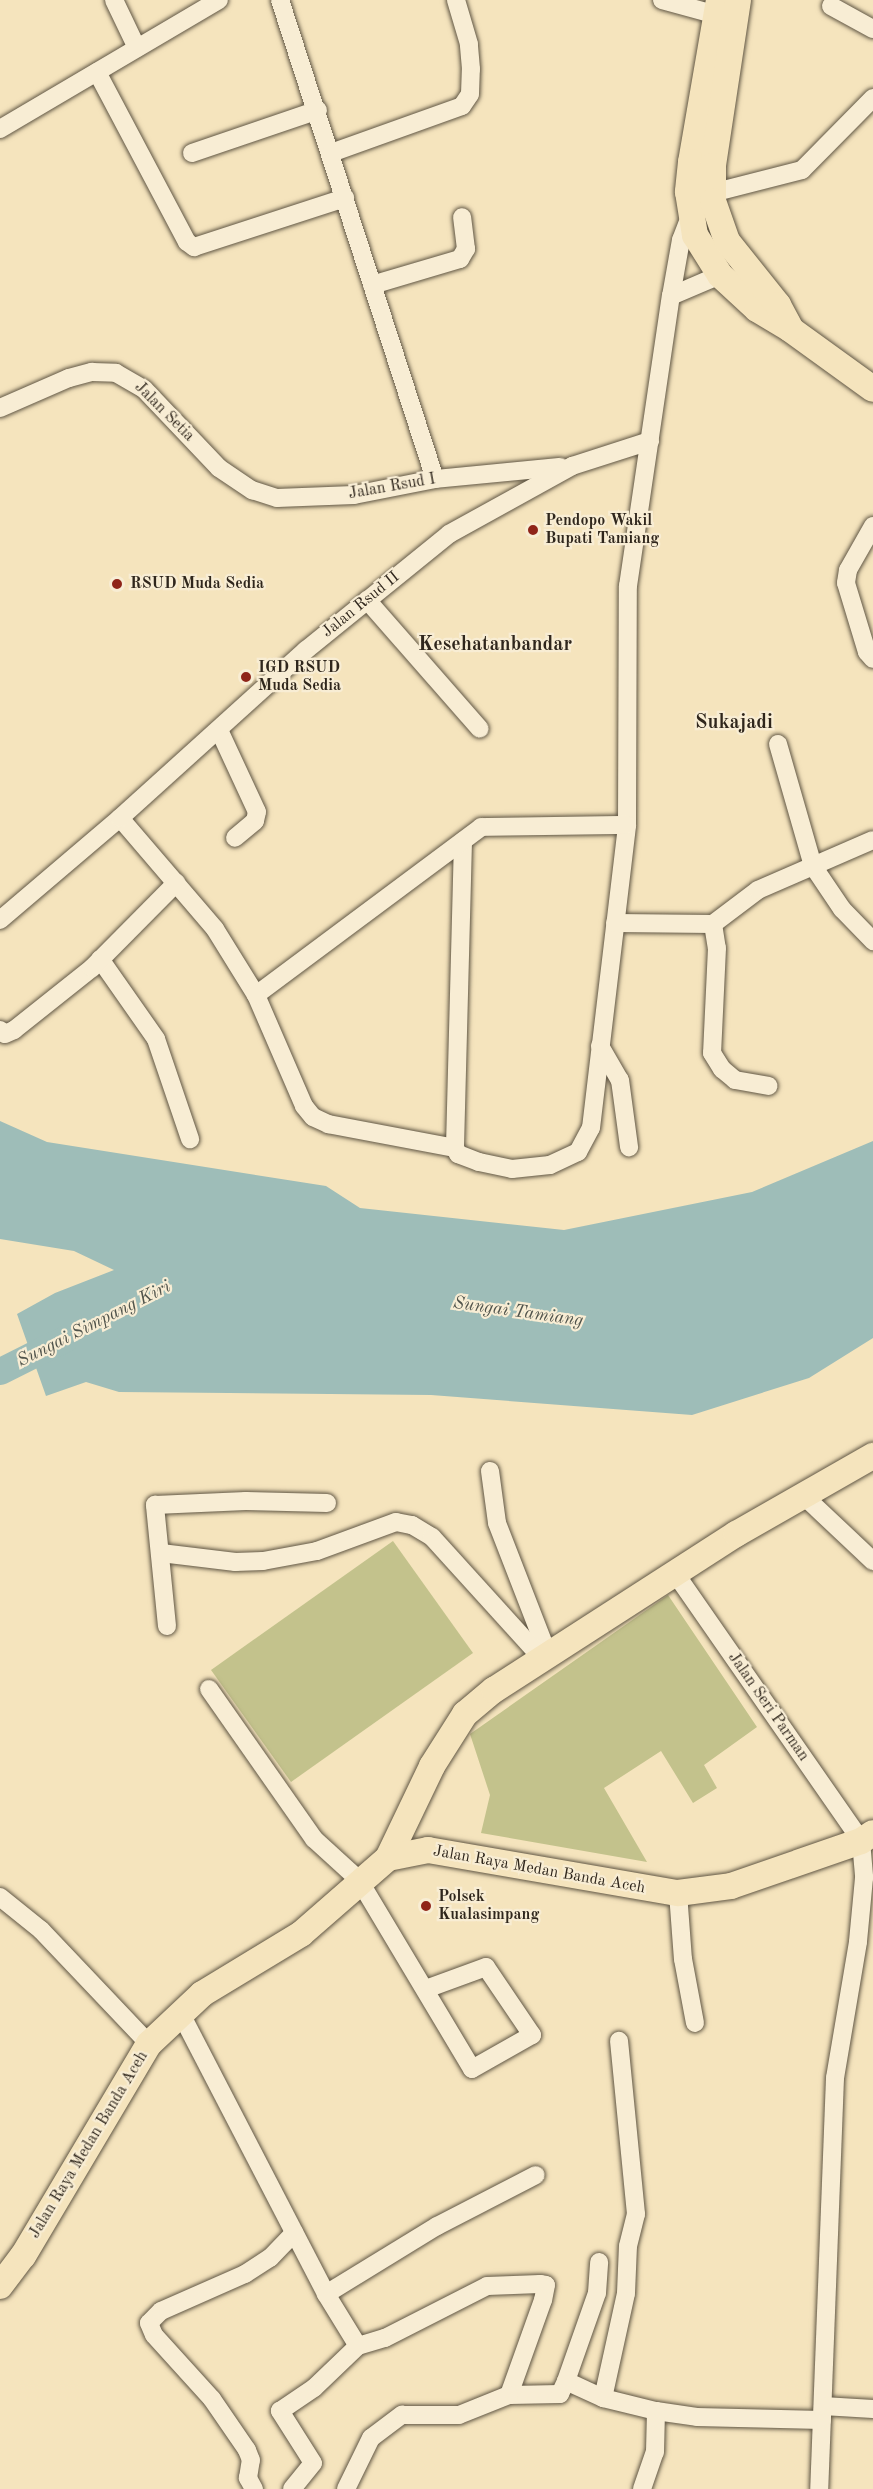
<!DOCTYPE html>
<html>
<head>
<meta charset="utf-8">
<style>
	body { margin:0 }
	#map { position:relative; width:873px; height:2489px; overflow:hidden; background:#f5e4bd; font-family:"Old Standard TT",serif }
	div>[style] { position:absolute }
	.green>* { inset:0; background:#c3c28c }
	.water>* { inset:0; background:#9ebdb8 }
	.river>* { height:27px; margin:-13.5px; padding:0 13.5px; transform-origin:13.5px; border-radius:13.5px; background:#9ebdb8 }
	.roads { filter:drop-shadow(0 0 2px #605644) drop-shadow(0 0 2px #605644) }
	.minor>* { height:18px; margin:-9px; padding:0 9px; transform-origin:9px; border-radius:9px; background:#f8edd4 }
	.highway>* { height:26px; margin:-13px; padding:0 13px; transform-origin:13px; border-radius:13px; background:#f5e4bd }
	.dots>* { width:16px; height:16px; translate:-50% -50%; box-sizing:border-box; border:3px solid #f8edd4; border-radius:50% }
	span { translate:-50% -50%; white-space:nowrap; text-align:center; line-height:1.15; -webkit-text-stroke:4.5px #f8edd4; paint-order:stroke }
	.street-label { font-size:16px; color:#2f261c }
	.poi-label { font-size:16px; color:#2f261c; font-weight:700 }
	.left { translate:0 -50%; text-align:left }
	.water-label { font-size:18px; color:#50534b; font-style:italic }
	.quarter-label { font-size:20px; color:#2f261c; font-weight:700 }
</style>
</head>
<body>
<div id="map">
	<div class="green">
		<i style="clip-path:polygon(393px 1541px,473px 1653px,291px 1782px,211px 1670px)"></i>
		<i style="clip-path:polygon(668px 1595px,757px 1727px,704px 1765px,717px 1788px,693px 1803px,661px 1751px,604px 1788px,647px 1862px,481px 1833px,490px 1795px,470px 1734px)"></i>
	</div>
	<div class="water">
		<i style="clip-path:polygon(0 1121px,47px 1142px,326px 1186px,360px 1208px,564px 1230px,752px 1192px,873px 1141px,873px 1338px,809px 1378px,692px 1415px,431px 1395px,119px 1392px,86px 1382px,46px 1396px,17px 1314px,55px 1293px,114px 1270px,74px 1251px,0 1239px)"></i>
	</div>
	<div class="river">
		<i style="left:0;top:1371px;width:72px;rotate:-26.6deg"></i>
	</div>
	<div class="roads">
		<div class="minor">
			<i style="left:114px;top:0;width:53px;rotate:64.4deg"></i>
			<i style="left:280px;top:0;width:503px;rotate:72.07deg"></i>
			<i style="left:662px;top:0;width:57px;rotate:15.3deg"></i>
			<i style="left:831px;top:6px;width:48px;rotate:28.7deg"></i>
			<i style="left:97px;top:72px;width:192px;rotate:62.1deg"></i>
			<i style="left:187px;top:242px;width:9px;rotate:36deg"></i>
			<i style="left:194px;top:247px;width:159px;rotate:-18deg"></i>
			<i style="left:0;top:129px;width:254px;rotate:-30.5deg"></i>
			<i style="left:192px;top:153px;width:133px;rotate:-18.8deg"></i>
			<i style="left:331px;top:153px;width:139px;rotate:-19.7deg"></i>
			<i style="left:462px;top:106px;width:14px;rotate:-56deg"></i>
			<i style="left:470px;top:94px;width:25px;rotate:-88deg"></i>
			<i style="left:471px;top:69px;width:25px;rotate:-95deg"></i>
			<i style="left:469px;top:44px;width:46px;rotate:-106.5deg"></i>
			<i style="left:712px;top:193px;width:93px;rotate:-14.3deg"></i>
			<i style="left:802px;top:170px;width:101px;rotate:-45.4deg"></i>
			<i style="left:372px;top:285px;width:92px;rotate:-16.5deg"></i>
			<i style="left:460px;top:259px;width:12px;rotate:-59deg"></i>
			<i style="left:466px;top:249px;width:32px;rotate:-97deg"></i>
			<i style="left:671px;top:296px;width:53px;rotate:-23.2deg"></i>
			<i style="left:0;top:408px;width:75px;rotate:-23.5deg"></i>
			<i style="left:69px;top:378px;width:24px;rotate:-15deg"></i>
			<i style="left:92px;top:372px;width:24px;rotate:2deg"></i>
			<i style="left:116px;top:373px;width:32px;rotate:30deg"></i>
			<i style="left:144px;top:389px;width:109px;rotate:46.5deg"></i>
			<i style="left:219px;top:468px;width:40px;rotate:34deg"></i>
			<i style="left:252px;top:490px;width:26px;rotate:18deg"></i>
			<i style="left:277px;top:498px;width:77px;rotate:-2.2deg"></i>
			<i style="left:354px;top:495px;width:83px;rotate:-11.2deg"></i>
			<i style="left:435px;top:479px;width:126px;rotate:-5.5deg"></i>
			<i style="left:873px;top:526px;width:51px;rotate:119.6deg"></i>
			<i style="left:848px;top:570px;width:13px;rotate:99deg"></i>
			<i style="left:846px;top:583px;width:72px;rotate:73.1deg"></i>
			<i style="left:867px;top:652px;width:9px;rotate:49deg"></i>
			<i style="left:367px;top:600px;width:171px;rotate:48.8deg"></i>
			<i style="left:219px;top:730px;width:90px;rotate:65.1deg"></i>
			<i style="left:257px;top:812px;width:9px;rotate:103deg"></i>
			<i style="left:255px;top:821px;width:26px;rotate:140deg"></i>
			<i style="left:778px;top:744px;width:127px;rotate:74deg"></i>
			<i style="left:813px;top:866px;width:52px;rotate:56deg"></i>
			<i style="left:842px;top:909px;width:45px;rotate:45.9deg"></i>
			<i style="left:120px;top:818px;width:146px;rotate:49.4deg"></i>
			<i style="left:215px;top:929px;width:78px;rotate:58.2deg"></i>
			<i style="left:256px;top:995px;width:121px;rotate:66.6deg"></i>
			<i style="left:304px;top:1106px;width:14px;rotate:51deg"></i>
			<i style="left:313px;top:1117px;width:17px;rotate:25deg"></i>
			<i style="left:328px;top:1124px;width:129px;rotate:10.7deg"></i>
			<i style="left:463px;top:841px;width:307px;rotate:91.5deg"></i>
			<i style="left:455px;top:1148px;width:7px;rotate:63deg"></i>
			<i style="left:458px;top:1154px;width:22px;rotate:21deg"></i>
			<i style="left:479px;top:1162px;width:34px;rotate:12deg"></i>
			<i style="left:512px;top:1169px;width:38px;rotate:-6deg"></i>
			<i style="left:550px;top:1165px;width:31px;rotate:-25deg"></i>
			<i style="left:578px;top:1152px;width:27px;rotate:-62deg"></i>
			<i style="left:591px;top:1128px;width:305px;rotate:-83.2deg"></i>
			<i style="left:627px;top:825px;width:239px;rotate:-89.8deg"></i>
			<i style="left:628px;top:586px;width:293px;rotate:-81.6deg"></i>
			<i style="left:671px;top:296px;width:57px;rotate:-79.9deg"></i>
			<i style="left:681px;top:240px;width:25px;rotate:-69deg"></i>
			<i style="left:0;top:920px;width:157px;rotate:-40.4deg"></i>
			<i style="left:120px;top:818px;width:251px;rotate:-42.1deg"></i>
			<i style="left:306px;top:650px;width:184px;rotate:-39deg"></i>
			<i style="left:449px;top:534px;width:141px;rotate:-28.9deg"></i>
			<i style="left:572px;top:466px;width:82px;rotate:-17.8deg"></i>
			<i style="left:615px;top:923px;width:98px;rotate:0.6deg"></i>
			<i style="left:713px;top:924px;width:56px;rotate:-37.1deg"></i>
			<i style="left:758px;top:890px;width:125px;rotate:-23.5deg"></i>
			<i style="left:713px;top:924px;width:24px;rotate:81deg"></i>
			<i style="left:717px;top:948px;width:105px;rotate:92.7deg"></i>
			<i style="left:712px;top:1053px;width:19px;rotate:58deg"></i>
			<i style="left:722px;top:1069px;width:17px;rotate:40deg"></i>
			<i style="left:735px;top:1080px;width:34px;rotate:10deg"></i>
			<i style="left:100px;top:959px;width:98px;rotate:55deg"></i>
			<i style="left:156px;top:1039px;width:106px;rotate:71.2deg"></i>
			<i style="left:256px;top:995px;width:281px;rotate:-36.7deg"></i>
			<i style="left:481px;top:827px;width:146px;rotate:-0.8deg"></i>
			<i style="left:0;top:1030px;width:6px;rotate:39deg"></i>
			<i style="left:5px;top:1034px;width:10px;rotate:-24deg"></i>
			<i style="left:14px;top:1030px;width:100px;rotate:-38.5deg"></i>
			<i style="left:92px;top:968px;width:120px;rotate:-45.3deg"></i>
			<i style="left:600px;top:1046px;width:39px;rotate:60deg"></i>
			<i style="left:620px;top:1080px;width:68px;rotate:82.3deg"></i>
			<i style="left:490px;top:1471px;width:52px;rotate:82.3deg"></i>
			<i style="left:497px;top:1523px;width:138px;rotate:68.8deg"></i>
			<i style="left:804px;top:1496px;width:95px;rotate:43.3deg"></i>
			<i style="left:161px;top:1553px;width:75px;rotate:6.9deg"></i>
			<i style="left:235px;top:1562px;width:28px;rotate:-2deg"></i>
			<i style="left:263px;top:1561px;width:55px;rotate:-10.5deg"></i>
			<i style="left:317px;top:1551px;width:84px;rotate:-20.2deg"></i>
			<i style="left:396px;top:1522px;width:16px;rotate:11deg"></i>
			<i style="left:412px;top:1525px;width:23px;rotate:31deg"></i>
			<i style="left:432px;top:1537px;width:162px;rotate:47.8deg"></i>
			<i style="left:675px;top:1573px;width:326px;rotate:55.2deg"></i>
			<i style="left:861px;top:1841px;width:37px;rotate:85deg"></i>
			<i style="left:864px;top:1878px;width:64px;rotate:95.4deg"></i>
			<i style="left:858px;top:1942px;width:138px;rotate:99.6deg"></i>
			<i style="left:835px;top:2078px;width:411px;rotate:92.2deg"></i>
			<i style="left:167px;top:1626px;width:122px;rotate:-95.7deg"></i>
			<i style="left:155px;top:1505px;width:91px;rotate:-2.5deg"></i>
			<i style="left:246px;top:1501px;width:81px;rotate:1.4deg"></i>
			<i style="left:209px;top:1689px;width:183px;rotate:55deg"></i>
			<i style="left:314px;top:1839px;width:61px;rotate:42.3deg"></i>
			<i style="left:359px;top:1880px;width:220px;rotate:59.1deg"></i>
			<i style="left:472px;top:2069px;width:69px;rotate:-29.5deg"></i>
			<i style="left:532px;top:2035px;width:82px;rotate:-124.1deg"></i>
			<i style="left:486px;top:1967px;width:64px;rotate:159.9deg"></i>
			<i style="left:678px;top:1893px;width:66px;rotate:85.7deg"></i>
			<i style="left:683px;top:1959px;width:65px;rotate:79.4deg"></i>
			<i style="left:0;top:1897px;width:53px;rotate:38.8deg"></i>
			<i style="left:41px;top:1930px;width:157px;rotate:46.5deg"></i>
			<i style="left:181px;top:2014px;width:315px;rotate:62.6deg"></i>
			<i style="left:326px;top:2294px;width:61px;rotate:58.4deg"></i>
			<i style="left:358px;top:2346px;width:28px;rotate:-17deg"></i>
			<i style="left:385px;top:2338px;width:114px;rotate:-27deg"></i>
			<i style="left:487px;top:2286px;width:53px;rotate:-2.2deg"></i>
			<i style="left:540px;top:2284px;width:6px;rotate:9deg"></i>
			<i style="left:546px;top:2285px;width:15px;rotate:101deg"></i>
			<i style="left:543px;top:2300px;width:101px;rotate:109.7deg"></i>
			<i style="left:509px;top:2395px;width:51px;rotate:-1.1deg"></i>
			<i style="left:560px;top:2394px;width:14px;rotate:-65deg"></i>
			<i style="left:566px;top:2381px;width:41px;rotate:24.7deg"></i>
			<i style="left:603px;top:2398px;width:55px;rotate:13.8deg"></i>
			<i style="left:656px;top:2411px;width:41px;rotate:8.3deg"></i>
			<i style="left:697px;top:2417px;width:125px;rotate:1.4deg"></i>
			<i style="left:326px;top:2294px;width:130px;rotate:-31.5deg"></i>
			<i style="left:437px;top:2226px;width:111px;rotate:-27.3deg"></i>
			<i style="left:566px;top:2381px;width:93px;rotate:-70.6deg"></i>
			<i style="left:597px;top:2293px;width:31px;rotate:-86deg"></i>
			<i style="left:603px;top:2398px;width:107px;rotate:-77.6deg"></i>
			<i style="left:626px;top:2293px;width:47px;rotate:-87.6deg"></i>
			<i style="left:628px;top:2246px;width:33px;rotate:-76deg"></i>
			<i style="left:636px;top:2214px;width:174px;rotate:-95.6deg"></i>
			<i style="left:823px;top:2406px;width:50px;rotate:3.4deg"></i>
			<i style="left:254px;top:2489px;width:13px;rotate:-119deg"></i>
			<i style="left:248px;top:2478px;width:18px;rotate:-81deg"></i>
			<i style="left:251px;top:2460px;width:11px;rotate:-112deg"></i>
			<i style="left:247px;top:2450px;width:62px;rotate:-124.5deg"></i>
			<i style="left:212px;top:2399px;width:86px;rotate:-132.2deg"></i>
			<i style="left:154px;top:2335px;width:13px;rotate:-113deg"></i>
			<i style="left:149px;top:2323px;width:17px;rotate:-45deg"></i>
			<i style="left:161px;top:2311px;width:92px;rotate:-23.8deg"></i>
			<i style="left:245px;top:2274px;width:30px;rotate:-33deg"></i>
			<i style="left:270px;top:2258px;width:35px;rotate:-46deg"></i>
			<i style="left:292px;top:2489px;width:33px;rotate:-51deg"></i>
			<i style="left:313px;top:2463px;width:62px;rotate:-122.4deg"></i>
			<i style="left:280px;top:2411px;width:41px;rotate:-34.1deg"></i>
			<i style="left:314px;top:2388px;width:61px;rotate:-43.7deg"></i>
			<i style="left:346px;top:2489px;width:57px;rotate:-63.9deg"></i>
			<i style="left:371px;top:2438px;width:39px;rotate:-37deg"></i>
			<i style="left:402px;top:2415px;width:57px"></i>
			<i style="left:459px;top:2415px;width:54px;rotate:-21.8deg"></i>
			<i style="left:642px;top:2489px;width:39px;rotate:-71deg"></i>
			<i style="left:655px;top:2452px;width:41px;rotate:-88.6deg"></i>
		</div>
		<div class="highway">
			<i style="left:719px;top:0;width:164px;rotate:99.8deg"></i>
			<i style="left:691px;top:162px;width:30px;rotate:96deg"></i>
			<i style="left:688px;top:192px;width:44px;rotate:80.8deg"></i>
			<i style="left:695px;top:235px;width:47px;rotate:58deg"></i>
			<i style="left:720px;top:275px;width:50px;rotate:42.6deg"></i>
			<i style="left:757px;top:309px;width:39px;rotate:31deg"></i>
			<i style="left:790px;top:329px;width:102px;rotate:35.9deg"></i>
			<i style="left:738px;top:0;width:168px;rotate:98.6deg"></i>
			<i style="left:713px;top:166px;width:35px;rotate:90deg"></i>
			<i style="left:713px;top:201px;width:42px;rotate:70.7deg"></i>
			<i style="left:727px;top:241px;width:82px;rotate:51.4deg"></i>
			<i style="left:778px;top:305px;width:26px;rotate:62deg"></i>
			<i style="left:388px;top:1858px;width:102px;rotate:-64.4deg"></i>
			<i style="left:432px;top:1766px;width:62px;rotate:-57.6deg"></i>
			<i style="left:465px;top:1714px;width:38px;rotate:-40deg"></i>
			<i style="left:494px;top:1690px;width:288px;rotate:-32.8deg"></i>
			<i style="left:736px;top:1534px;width:158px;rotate:-29.7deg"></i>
			<i style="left:0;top:2286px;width:38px;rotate:-53deg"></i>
			<i style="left:23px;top:2256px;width:247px;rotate:-59.3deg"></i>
			<i style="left:149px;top:2044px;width:73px;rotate:-43.3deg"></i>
			<i style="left:202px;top:1994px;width:116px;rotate:-31.2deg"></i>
			<i style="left:301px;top:1934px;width:116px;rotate:-41.1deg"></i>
			<i style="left:388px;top:1858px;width:41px;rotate:-11.3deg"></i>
			<i style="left:428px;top:1850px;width:254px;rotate:9.8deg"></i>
			<i style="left:678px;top:1893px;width:53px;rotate:-7.5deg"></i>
			<i style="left:731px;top:1886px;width:138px;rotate:-19.1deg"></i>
			<i style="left:861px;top:1841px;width:14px;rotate:-34deg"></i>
		</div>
	</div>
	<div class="dots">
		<i style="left:533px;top:530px;background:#8f2418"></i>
		<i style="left:117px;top:584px;background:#8f2418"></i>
		<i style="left:246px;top:677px;background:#8f2418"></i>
		<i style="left:426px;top:1906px;background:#8f2418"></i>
	</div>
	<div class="street-label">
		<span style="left:164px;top:412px;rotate:45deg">Jalan Setia</span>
		<span style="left:392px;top:487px;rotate:-10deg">Jalan Rsud I</span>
		<span style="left:361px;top:605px;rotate:-39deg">Jalan Rsud II</span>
		<span style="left:768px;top:1707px;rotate:55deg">Jalan Seri Parman</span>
		<span style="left:539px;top:1870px;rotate:10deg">Jalan Raya Medan Banda Aceh</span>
		<span style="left:89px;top:2145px;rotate:-59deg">Jalan Raya Medan Banda Aceh</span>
	</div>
	<div class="poi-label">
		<span class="left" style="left:545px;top:530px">Pendopo Wakil<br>Bupati Tamiang</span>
		<span class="left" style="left:130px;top:584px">RSUD Muda Sedia</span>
		<span class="left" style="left:258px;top:677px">IGD RSUD<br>Muda Sedia</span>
		<span class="left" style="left:438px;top:1906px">Polsek<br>Kualasimpang</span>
	</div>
	<div class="water-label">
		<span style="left:518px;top:1312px;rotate:8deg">Sungai Tamiang</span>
		<span style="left:94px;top:1324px;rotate:-27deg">Sungai Simpang Kiri</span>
	</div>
	<div class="quarter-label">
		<span style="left:495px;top:645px">Kesehatanbandar</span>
		<span style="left:734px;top:723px">Sukajadi</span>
	</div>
</div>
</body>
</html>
